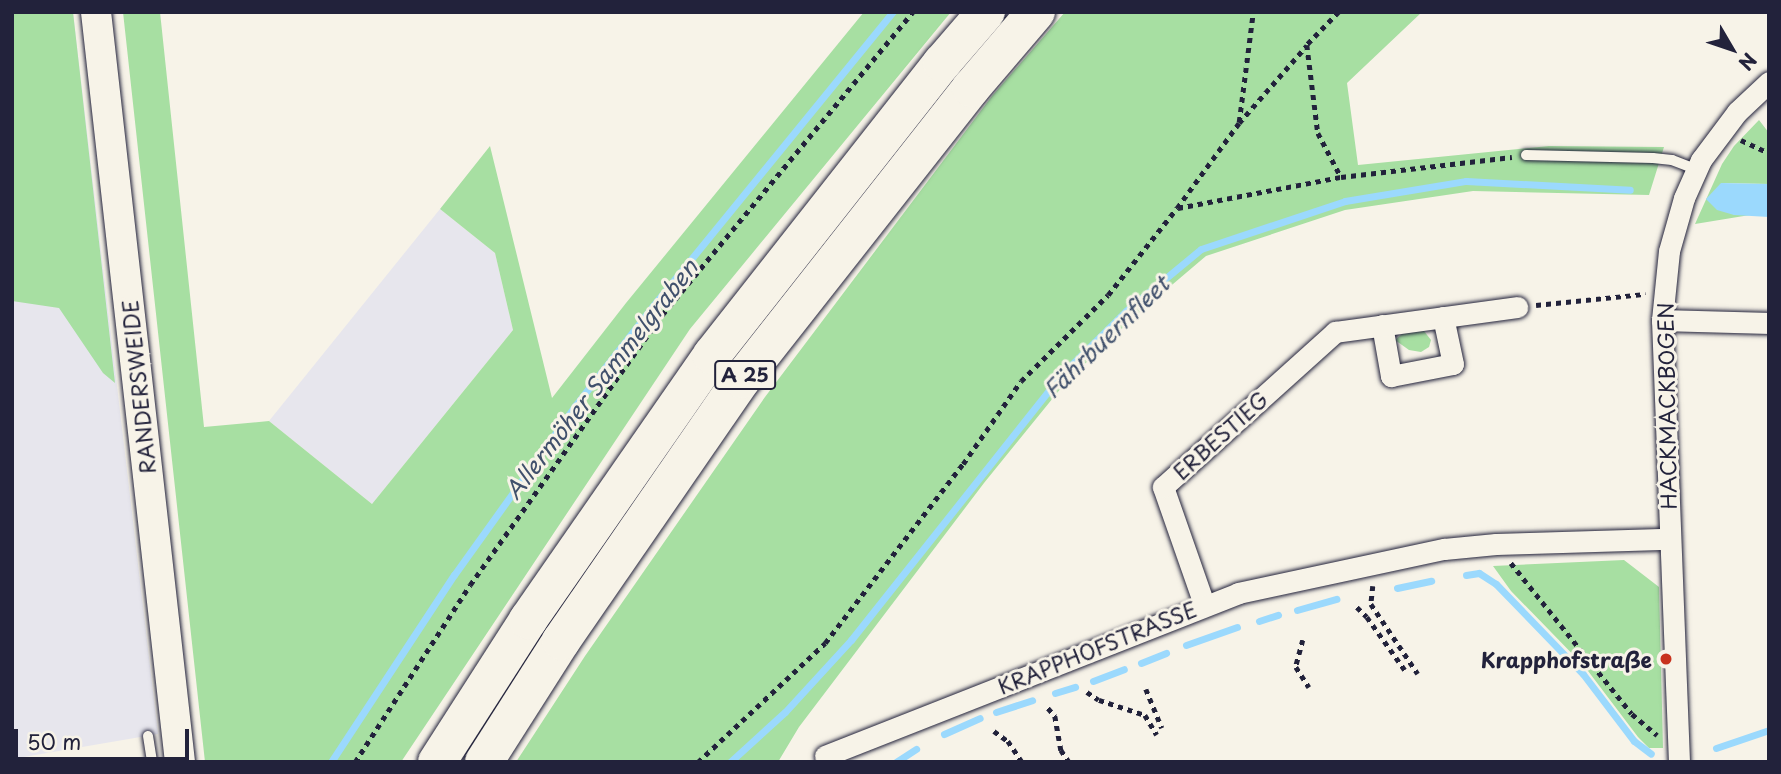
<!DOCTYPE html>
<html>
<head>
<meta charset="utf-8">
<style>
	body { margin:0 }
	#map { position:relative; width:1781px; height:774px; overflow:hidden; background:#f7f3e8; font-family:"Playpen Sans",sans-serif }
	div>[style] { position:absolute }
	.built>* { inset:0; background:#e7e6ed }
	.green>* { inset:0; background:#a7dfa2 }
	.water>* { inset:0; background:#9bd9fd }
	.stream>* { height:7px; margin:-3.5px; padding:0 3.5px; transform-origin:3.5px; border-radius:3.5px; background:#9bd9fd }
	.path>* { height:4.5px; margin-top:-2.25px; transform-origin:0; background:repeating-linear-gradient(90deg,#22223b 0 5px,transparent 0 10px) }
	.roads { filter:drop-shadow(0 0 2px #22223b) drop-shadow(0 0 2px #22223b) }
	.lane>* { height:10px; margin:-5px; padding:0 5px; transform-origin:5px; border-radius:5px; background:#f7f3e8 }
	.street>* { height:21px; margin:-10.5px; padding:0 10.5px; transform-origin:10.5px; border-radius:10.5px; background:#f7f3e8 }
	.secondary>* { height:30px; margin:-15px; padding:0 15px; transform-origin:15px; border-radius:15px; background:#f7f3e8 }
	.highway>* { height:38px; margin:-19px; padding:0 19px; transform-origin:19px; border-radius:19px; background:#f7f3e8 }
	.dots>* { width:19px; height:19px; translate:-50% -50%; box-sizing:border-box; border:4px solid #f7f3e8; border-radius:50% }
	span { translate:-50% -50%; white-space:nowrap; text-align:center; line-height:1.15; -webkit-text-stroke:6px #f7f3e8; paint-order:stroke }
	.shield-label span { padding:2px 5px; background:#f7f3e8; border:2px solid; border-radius:5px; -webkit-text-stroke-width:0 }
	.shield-label { font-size:19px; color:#22223b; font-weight:700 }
	.street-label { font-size:21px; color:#22223b }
	.poi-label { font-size:21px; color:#22223b; font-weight:700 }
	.right { translate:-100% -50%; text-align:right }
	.water-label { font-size:23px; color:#40506c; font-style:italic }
	.frame { position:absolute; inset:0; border:14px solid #22223b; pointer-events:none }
	.north { position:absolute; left:1697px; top:14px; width:70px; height:70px; -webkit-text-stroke:5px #f7f3e8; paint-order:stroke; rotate:129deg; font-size:19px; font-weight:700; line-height:28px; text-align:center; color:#22223b }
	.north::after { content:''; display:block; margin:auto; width:24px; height:32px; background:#22223b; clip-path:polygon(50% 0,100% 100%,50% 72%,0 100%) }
	.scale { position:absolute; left:14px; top:729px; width:175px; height:32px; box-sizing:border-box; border:4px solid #22223b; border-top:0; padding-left:9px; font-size:21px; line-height:24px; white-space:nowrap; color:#22223b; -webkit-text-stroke:5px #f7f3e8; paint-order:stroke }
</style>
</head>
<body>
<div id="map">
	<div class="built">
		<i style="clip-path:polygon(12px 12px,73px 12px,158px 734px,12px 759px)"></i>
		<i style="clip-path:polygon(440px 209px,495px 253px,513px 330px,372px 504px,269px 421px)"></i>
	</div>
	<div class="green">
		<i style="clip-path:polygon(12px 12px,73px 12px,115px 383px,103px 373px,59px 308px,12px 301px)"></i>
		<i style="clip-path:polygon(123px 12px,160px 12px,204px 427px,269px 421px,372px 504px,513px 330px,495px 253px,440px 209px,490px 146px,552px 398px,626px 303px,864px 12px,951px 12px,690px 329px,401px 762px,205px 762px)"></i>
		<i style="clip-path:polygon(1065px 12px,1422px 12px,1347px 83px,1358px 165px,1549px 146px,1664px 147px,1649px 195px,1473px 191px,1345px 210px,1206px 256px,1133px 318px,1066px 382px,984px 483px,799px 727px,778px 762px,516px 762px,585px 656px,765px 397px,992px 96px)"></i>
		<i style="clip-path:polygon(1759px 120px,1769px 133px,1769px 184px,1721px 183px,1734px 215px,1756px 214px,1695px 224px,1722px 164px,1734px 146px)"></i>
		<i style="clip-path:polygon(1417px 331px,1424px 331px,1431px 340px,1429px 347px,1421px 352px,1409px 350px,1395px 340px,1402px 334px)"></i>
		<i style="clip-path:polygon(1624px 560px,1659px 587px,1663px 748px,1649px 748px,1638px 737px,1585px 667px,1511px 591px,1493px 566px)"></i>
	</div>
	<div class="water">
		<i style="clip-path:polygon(1721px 183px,1769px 184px,1769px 217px,1734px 215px,1717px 210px,1706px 199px)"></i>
	</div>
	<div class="stream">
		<i style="left:1466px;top:575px;width:13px;rotate:-9deg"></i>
		<i style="left:1479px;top:573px;width:20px;rotate:33deg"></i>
		<i style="left:1496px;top:584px;width:125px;rotate:46deg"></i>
		<i style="left:1583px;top:674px;width:84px;rotate:52.7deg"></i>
		<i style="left:1634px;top:741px;width:21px;rotate:37deg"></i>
		<i style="left:1397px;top:588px;width:35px;rotate:-12deg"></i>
		<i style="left:1297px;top:610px;width:41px;rotate:-15.8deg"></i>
		<i style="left:1259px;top:621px;width:20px;rotate:-18deg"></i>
		<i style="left:1186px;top:645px;width:54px;rotate:-19.4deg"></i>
		<i style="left:1141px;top:663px;width:27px;rotate:-22deg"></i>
		<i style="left:1093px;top:681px;width:33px;rotate:-21deg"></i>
		<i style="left:1055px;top:693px;width:21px;rotate:-17deg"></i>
		<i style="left:996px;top:712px;width:38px;rotate:-18deg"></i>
		<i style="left:944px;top:734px;width:39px;rotate:-24deg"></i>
		<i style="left:1716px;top:748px;width:56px;rotate:-18.8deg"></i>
		<i style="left:121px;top:762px;width:2px"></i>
		<i style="left:331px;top:762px;width:224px;rotate:-56.7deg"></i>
		<i style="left:454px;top:575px;width:208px;rotate:-54.4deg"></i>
		<i style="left:575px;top:406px;width:125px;rotate:-52.1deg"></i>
		<i style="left:652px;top:307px;width:381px;rotate:-50.8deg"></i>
		<i style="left:730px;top:762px;width:74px;rotate:-42.3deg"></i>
		<i style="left:785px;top:712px;width:98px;rotate:-47.5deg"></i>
		<i style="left:851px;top:640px;width:337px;rotate:-51.6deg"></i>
		<i style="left:1060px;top:376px;width:93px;rotate:-44.6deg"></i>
		<i style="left:1126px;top:311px;width:97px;rotate:-39.6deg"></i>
		<i style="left:1201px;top:249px;width:152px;rotate:-18.4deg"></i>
		<i style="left:1345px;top:201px;width:123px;rotate:-9.4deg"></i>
		<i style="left:1466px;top:181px;width:164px;rotate:3.1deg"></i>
		<i style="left:896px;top:762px;width:24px;rotate:-33deg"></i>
	</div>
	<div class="path">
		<i style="left:1339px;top:12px;width:46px;rotate:134.1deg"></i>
		<i style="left:1307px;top:45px;width:89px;rotate:82.9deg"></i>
		<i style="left:1318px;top:133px;width:50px;rotate:62.4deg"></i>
		<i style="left:1341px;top:177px;width:172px;rotate:-6.7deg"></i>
		<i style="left:1239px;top:122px;width:111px;rotate:-82.7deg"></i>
		<i style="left:1741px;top:140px;width:31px;rotate:25deg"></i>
		<i style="left:1178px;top:208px;width:166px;rotate:-10.8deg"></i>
		<i style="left:1536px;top:305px;width:110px;rotate:-5.8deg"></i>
		<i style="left:1511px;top:563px;width:193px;rotate:51.3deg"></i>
		<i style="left:1632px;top:714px;width:33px;rotate:40deg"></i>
		<i style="left:1373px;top:586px;width:18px;rotate:96deg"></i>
		<i style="left:1371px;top:604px;width:84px;rotate:56.1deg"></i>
		<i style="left:1357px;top:607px;width:14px;rotate:45deg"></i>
		<i style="left:1367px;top:617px;width:65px;rotate:54.4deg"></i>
		<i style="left:1303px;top:640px;width:28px;rotate:105deg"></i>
		<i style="left:1296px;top:667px;width:24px;rotate:57deg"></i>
		<i style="left:1146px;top:689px;width:42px;rotate:67.7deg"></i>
		<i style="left:1087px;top:692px;width:14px;rotate:34deg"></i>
		<i style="left:1099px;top:700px;width:48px;rotate:18.1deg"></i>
		<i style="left:1145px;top:715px;width:23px;rotate:59deg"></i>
		<i style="left:1048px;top:708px;width:11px;rotate:49deg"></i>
		<i style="left:1055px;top:716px;width:35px;rotate:80deg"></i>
		<i style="left:1061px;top:750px;width:14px;rotate:56deg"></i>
		<i style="left:994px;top:731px;width:17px;rotate:36deg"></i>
		<i style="left:1008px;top:741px;width:25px;rotate:56deg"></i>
		<i style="left:355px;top:762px;width:211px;rotate:-57deg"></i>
		<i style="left:470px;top:585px;width:331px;rotate:-54.6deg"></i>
		<i style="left:662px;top:315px;width:393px;rotate:-50.4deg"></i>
		<i style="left:698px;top:762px;width:174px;rotate:-43.1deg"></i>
		<i style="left:825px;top:643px;width:226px;rotate:-52.4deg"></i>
		<i style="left:963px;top:464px;width:101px;rotate:-55.1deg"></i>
		<i style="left:1021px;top:381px;width:122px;rotate:-44.7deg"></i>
		<i style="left:1108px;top:295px;width:111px;rotate:-51.6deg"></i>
		<i style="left:1177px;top:208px;width:105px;rotate:-53.9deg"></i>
		<i style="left:1239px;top:123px;width:103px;rotate:-48.9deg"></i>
	</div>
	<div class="roads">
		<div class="lane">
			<i style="left:1526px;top:155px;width:127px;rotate:1.4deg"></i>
			<i style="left:1653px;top:158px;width:19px;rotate:6deg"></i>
			<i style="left:1672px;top:160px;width:26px;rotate:21deg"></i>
			<i style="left:148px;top:736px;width:26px;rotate:81deg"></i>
		</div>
		<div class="street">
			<i style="left:1662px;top:320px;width:107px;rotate:1.6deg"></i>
			<i style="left:1382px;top:325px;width:52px;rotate:80deg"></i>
			<i style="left:1391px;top:376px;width:63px;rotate:-11deg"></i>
			<i style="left:1453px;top:364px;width:48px;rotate:-102deg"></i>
			<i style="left:1204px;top:604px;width:124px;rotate:-109.3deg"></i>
			<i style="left:1163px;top:487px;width:232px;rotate:-42deg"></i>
			<i style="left:1335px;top:332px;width:184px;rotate:-7.8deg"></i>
			<i style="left:825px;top:756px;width:444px;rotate:-21.5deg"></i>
			<i style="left:1238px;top:593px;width:211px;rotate:-12.1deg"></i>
			<i style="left:1444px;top:549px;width:52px;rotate:-5.5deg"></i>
			<i style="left:1496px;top:544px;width:173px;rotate:-1.7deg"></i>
			<i style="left:1679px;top:762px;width:442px;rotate:-92.2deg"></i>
			<i style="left:1662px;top:320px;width:69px;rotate:-84.2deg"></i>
			<i style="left:1669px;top:251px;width:55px;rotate:-74.2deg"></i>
			<i style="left:1684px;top:198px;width:42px;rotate:-65.9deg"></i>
			<i style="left:1701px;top:160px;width:60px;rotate:-53.1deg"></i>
			<i style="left:1737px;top:112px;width:44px;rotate:-43.2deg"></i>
		</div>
		<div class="secondary">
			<i style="left:96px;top:12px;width:755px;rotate:83.61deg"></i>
		</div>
		<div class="highway">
			<i style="left:437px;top:762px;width:169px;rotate:-57.3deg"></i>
			<i style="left:528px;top:620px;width:323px;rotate:-55.2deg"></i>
			<i style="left:712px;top:355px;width:372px;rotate:-51.8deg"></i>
			<i style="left:942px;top:63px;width:67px;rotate:-49.2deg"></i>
			<i style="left:484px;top:762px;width:143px;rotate:-57.5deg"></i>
			<i style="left:561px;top:641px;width:318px;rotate:-55.4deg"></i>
			<i style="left:742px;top:379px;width:370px;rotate:-51.8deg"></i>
			<i style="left:971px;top:88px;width:100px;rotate:-49.5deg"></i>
		</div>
	</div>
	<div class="dots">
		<i style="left:1666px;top:659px;background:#c8321e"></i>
	</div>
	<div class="shield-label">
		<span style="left:745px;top:375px">A 25</span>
	</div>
	<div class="street-label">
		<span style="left:138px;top:387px;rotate:-96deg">RANDERSWEIDE</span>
		<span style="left:1666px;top:406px;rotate:-91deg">HACKMACKBOGEN</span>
		<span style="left:1220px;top:435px;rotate:-42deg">ERBESTIEG</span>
		<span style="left:1097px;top:647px;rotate:-22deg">KRAPPHOFSTRASSE</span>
	</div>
	<div class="poi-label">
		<span class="right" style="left:1652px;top:659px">Krapphofstraße</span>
	</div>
	<div class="water-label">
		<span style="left:1106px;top:337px;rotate:-44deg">Fährbuernfleet</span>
		<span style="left:601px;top:379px;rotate:-52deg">Allermöher Sammelgraben</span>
	</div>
	<div class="frame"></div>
	<div class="north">N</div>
	<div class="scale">50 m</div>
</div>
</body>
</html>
